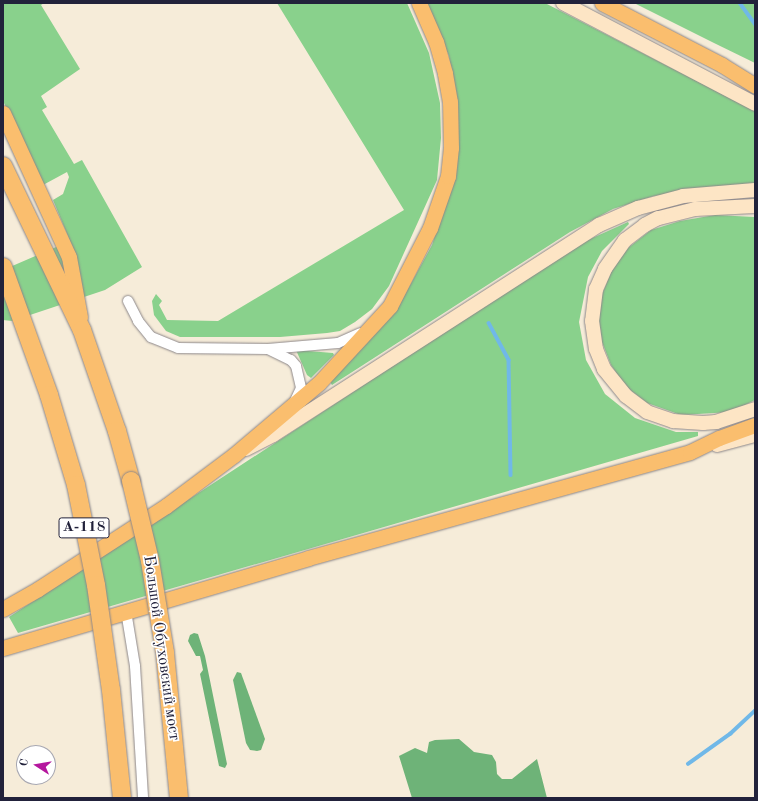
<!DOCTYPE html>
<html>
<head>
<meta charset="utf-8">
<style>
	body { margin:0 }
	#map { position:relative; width:758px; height:801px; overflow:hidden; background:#f6ecd9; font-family:"Old Standard TT",serif }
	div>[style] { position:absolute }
	.green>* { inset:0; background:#89d18c }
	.forest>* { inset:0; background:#6eb378 }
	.stream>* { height:3.5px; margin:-1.75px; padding:0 1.75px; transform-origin:1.75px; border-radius:1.75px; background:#70b8e8 }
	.roads { filter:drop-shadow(0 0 1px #8c878a) drop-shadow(0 0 1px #8c878a) }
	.street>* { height:10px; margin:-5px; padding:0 5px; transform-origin:5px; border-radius:5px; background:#fff }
	.secondary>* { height:14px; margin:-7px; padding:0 7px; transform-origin:7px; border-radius:7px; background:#fde5c5 }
	.primary>* { height:15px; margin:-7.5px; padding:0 7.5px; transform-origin:7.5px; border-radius:7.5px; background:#fabe6e }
	.highway>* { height:18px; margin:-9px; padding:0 9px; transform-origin:9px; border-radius:9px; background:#fabe6e }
	.bridges { filter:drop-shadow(0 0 1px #8c878a) drop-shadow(0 0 1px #8c878a) }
	.highway-bridge>* { height:18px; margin:-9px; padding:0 9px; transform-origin:9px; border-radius:9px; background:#fabe6e }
	span { translate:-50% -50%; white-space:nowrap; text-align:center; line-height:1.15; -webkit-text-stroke:3.5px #fff; paint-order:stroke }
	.shield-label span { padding:1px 3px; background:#fff; border:1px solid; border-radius:3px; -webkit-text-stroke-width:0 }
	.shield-label { font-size:15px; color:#22223b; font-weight:700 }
	.street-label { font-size:16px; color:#22223b }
	.frame { position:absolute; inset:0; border:4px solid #22223b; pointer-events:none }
	.north { position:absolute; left:16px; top:745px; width:40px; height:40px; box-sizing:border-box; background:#fff; border:1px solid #a7a7b1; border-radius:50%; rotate:282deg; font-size:11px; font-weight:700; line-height:16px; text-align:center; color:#22223b }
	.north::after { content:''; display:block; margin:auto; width:14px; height:18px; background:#b5179e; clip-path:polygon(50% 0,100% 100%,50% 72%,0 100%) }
</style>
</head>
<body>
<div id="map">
	<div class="green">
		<i style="clip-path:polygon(3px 3px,44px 3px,41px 5px,80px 69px,41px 96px,47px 107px,42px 110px,74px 164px,82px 160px,142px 267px,105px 290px,12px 321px,3px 320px,3px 270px,70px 241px,53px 200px,63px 194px,69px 177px,67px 172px,43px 185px,3px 101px)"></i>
		<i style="clip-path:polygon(277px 3px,407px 3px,429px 53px,440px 103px,441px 138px,437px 180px,389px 286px,372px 309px,355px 322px,340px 331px,327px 333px,280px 337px,180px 337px,166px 331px,154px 315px,152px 301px,156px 294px,162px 301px,159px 305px,167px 320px,218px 321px,404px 210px)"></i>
		<i style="clip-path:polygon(426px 3px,545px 3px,755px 111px,755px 183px,654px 196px,613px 209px,570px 232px,332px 385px,330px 382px,397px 309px,432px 245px,453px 179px,458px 126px,449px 56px)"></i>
		<i style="clip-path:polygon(634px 3px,755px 3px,755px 63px,714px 43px)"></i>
		<i style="clip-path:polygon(715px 215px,755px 217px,755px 400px,731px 412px,681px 415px,647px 403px,625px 386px,611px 365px,602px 342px,599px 320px,601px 297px,611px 272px,628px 248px,651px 230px,680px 221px)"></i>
		<i style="clip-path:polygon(628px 222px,629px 224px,602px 251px,588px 277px,579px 322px,586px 360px,605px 394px,635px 418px,676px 432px,698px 432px,698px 436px,18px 633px,9px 617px,579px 244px)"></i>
		<i style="clip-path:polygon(296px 350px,333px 353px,334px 355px,311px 378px,307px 375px)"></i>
	</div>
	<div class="forest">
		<i style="clip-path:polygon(194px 633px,198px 634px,205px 656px,227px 764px,225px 768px,219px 766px,200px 674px,203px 670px,200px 656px,196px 656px,188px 641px,190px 635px)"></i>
		<i style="clip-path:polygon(237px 672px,241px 673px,265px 739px,261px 750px,257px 751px,250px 750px,246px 743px,233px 680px)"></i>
		<i style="clip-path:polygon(459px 739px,474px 752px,492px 755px,496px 762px,497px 774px,502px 779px,512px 779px,537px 759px,547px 798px,412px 798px,399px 756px,415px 748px,427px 753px,429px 742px,435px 740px)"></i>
	</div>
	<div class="stream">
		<i style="left:740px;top:3px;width:26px;rotate:54deg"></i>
		<i style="left:489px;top:323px;width:42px;rotate:61.6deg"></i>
		<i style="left:509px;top:360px;width:115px;rotate:89deg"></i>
		<i style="left:688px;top:764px;width:52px;rotate:-35.5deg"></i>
		<i style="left:730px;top:734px;width:34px;rotate:-43deg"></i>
	</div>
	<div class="roads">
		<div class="street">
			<i style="left:128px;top:301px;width:22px;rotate:63deg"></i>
			<i style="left:138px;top:321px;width:21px;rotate:51deg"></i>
			<i style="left:151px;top:337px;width:29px;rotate:22deg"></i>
			<i style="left:178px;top:348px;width:90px;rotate:0.6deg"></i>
			<i style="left:268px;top:349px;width:70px;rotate:-4.9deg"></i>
			<i style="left:338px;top:343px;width:24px;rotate:-24deg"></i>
			<i style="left:268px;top:349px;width:25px;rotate:26deg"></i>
			<i style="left:291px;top:360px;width:8px;rotate:50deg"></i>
			<i style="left:296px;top:366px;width:23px;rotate:77deg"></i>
			<i style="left:301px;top:388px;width:14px;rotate:115deg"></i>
			<i style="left:126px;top:611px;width:56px;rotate:80.7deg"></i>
			<i style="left:135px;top:666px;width:132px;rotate:86.5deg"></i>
		</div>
		<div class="secondary">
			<i style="left:563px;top:3px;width:217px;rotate:27.7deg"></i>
			<i style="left:755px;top:206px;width:60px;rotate:177.1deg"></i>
			<i style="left:695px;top:209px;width:38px;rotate:166deg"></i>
			<i style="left:658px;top:218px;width:15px;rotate:152deg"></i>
			<i style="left:645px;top:225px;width:25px;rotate:143deg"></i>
			<i style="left:625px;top:240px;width:35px;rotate:125deg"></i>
			<i style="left:605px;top:269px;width:22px;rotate:114deg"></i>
			<i style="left:596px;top:289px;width:32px;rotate:97deg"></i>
			<i style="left:592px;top:321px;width:28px;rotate:82deg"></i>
			<i style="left:596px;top:349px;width:22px;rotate:68deg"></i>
			<i style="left:604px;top:369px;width:35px;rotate:51deg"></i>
			<i style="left:626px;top:396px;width:26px;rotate:37deg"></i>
			<i style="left:647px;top:412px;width:28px;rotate:19deg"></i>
			<i style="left:673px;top:421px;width:30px;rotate:4deg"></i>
			<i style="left:703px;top:423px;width:13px;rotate:-4deg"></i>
			<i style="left:716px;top:422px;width:41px;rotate:-18.4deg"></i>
			<i style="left:717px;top:445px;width:39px;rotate:-15deg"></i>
			<i style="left:246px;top:449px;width:30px;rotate:-27deg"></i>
			<i style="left:273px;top:435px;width:388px;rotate:-32.8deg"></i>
			<i style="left:599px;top:225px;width:43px;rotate:-23.6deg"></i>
			<i style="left:638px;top:208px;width:47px;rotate:-14.9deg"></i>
			<i style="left:683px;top:196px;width:72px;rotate:-4.8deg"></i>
		</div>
		<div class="primary">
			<i style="left:602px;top:3px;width:135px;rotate:27.3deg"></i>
			<i style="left:722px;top:65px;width:39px;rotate:32deg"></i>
			<i style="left:3px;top:113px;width:158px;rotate:65.4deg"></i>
			<i style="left:69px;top:257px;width:61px;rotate:79.6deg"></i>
			<i style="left:3px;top:609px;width:40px;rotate:-29.7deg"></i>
			<i style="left:38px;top:589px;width:153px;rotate:-33deg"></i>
			<i style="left:166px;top:506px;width:85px;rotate:-36.9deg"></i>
			<i style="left:234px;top:455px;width:111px;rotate:-40.3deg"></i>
			<i style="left:319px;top:383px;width:105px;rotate:-47.3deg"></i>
			<i style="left:390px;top:306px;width:88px;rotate:-62.9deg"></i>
			<i style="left:430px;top:228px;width:55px;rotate:-70.9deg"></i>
			<i style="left:448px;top:176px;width:28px;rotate:-84deg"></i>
			<i style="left:451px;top:148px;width:46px;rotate:-91.2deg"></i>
			<i style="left:450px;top:102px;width:29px;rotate:-100deg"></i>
			<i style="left:445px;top:73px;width:32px;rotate:-106deg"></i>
			<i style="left:436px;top:42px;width:43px;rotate:-113.6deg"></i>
			<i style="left:3px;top:648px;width:318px;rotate:-16.4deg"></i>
			<i style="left:308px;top:558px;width:396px;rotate:-15.5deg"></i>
			<i style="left:690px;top:452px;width:32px;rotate:-26deg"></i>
			<i style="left:719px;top:438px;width:38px;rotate:-20deg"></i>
		</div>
		<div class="highway">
			<i style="left:3px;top:166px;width:182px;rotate:64.3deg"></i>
			<i style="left:82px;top:330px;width:107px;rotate:70.9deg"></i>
			<i style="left:117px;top:431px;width:52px;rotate:74.4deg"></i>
		</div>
	</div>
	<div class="bridges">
		<div class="highway-bridge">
			<i style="left:3px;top:267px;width:136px;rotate:70.2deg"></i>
			<i style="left:49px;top:395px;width:94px;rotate:73.3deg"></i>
			<i style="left:76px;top:485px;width:102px;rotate:78.7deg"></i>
			<i style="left:96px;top:585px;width:106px;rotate:81.9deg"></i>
			<i style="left:111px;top:690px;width:109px;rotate:84.2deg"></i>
			<i style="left:131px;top:481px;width:82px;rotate:76.6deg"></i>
			<i style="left:150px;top:561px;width:93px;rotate:80.7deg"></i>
			<i style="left:165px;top:653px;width:146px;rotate:84.5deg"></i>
		</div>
	</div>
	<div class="shield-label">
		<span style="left:84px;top:528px">А-118</span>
	</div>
	<div class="street-label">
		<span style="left:161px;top:648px;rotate:82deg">Большой Обуховский мост</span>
	</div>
	<div class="frame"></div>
	<div class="north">С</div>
</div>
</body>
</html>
